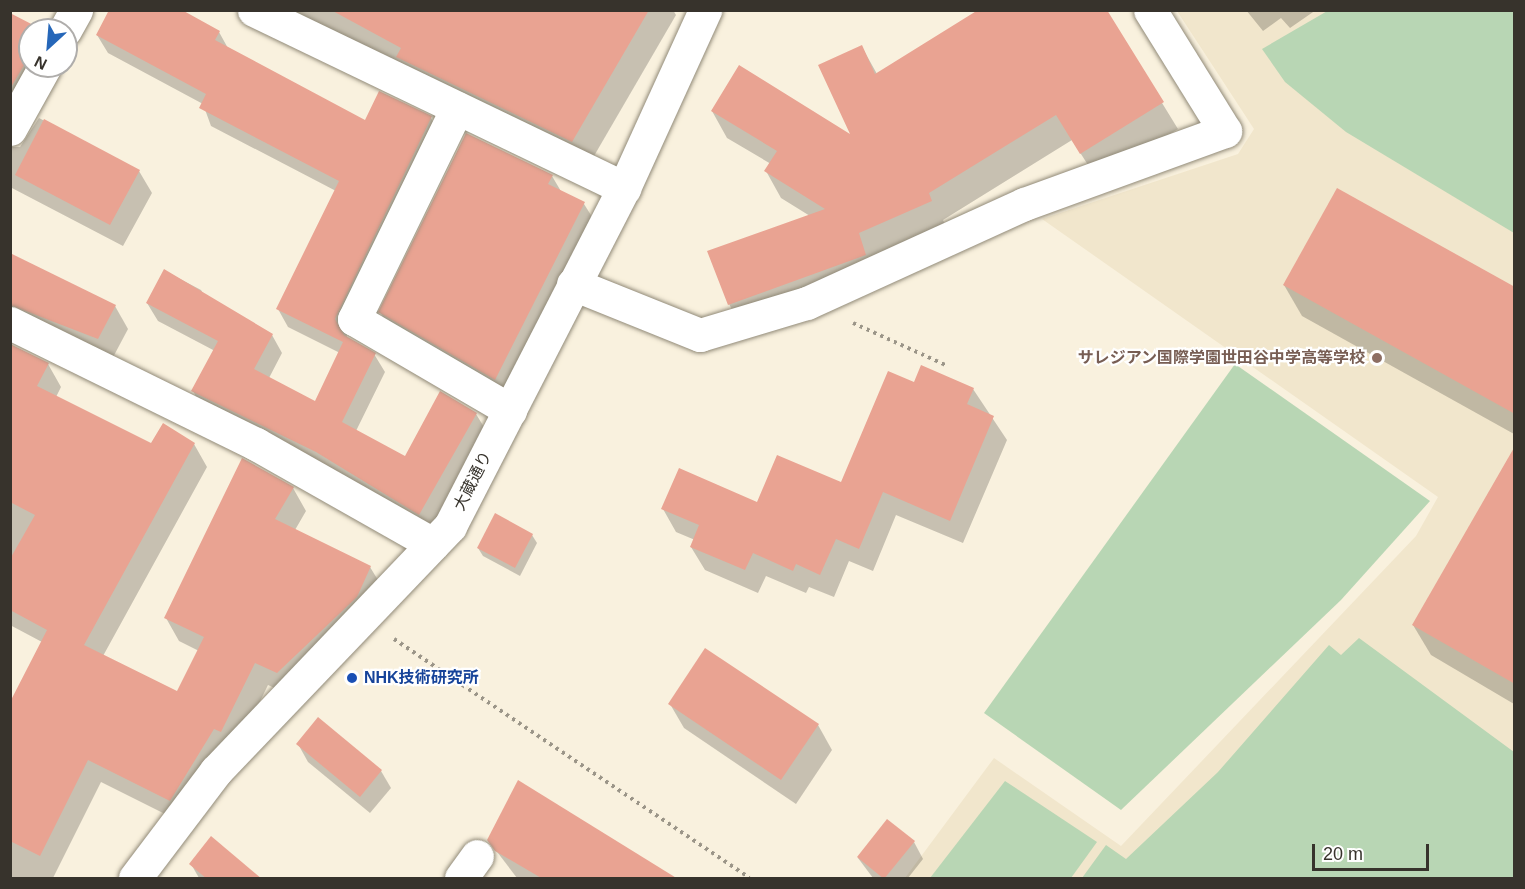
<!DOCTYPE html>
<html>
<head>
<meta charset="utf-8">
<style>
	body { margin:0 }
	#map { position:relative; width:1525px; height:889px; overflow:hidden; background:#f9f1de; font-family:Arial,"Noto Sans JP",sans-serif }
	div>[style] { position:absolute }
	.built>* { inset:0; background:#f1e6cc }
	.green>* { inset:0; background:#b8d6b4 }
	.shadow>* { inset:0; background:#0003 }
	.building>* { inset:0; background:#e9a392 }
	.path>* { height:4px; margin-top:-2px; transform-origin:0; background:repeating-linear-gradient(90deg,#9b9588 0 3px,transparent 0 7.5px) }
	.roads { filter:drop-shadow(0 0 2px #918a78) drop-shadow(0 0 2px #918a78) }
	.minor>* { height:33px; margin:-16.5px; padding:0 16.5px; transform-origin:16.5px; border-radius:16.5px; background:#fff }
	.dots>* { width:16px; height:16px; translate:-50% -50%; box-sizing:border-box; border:3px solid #fff; border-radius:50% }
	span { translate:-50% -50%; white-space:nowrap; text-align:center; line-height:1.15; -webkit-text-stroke:4.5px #fff; paint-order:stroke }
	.education-label { font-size:16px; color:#785e54; font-weight:700 }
	.right { translate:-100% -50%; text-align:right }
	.street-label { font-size:16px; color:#37332c }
	.transit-label { font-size:16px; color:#164399; font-weight:700 }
	.left { translate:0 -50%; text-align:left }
	.frame { position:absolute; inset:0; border:12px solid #37332c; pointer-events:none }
	.north { position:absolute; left:18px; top:18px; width:60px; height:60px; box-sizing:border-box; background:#fff; border:2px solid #afadab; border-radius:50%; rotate:206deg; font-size:16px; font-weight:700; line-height:24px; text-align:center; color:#37332c }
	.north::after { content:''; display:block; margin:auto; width:21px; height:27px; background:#2667b9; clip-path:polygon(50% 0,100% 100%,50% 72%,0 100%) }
	.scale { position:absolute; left:1312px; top:844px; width:117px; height:27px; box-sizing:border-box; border:3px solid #37332c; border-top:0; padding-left:8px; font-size:18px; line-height:21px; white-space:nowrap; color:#37332c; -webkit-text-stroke:4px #fff; paint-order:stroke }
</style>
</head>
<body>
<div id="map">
	<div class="built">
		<i style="clip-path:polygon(1177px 11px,1514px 11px,1514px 878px,905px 878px,994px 758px,1121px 846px,1416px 536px,1438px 497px,1042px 219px,1238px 154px,1254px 129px)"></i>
	</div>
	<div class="green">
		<i style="clip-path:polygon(1329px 10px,1514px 11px,1514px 233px,1346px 132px,1285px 82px,1262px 49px)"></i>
		<i style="clip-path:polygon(1235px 364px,1430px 501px,1341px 600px,1121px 810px,984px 713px)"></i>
		<i style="clip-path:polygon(1359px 638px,1514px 752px,1514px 878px,1082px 878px,1106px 845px,1126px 859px,1218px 772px,1329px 645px,1341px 655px)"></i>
		<i style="clip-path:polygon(1005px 781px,1097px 842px,1071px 878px,930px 878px)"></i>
	</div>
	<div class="shadow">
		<i style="clip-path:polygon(288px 10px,673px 10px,676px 15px,587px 168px)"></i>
		<i style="clip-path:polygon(1105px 10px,1178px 129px,1097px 179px,1072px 140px,943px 220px,946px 227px,744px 330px,729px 304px,810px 216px,781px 198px,766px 171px,771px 164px,727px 138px,712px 111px,853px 138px,862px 47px,877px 74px)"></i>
		<i style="clip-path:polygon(1246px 10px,1316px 10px,1290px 28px,1281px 18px,1263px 31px)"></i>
		<i style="clip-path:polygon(10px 15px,39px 30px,30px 30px,30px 66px,10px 135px)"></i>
		<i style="clip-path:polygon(219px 32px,229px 50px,365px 122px,431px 118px,441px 136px,346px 330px,347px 337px,374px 354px,385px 372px,356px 431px,405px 458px,476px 414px,487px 432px,429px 531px,203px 409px,193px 391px,215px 351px,158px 321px,147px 303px,165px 271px,201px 290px,207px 300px,272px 335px,282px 353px,269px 378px,316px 403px,340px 353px,288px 327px,278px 309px,336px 191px,211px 126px,203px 104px,108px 53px,97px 35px)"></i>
		<i style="clip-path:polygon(39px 118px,139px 171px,152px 193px,123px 246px,10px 187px,10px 147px,20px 147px)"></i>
		<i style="clip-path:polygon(552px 176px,562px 193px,584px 204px,594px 220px,506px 392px,390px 328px,380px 312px)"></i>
		<i style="clip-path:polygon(10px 273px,115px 306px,128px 329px,111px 361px,10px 333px)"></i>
		<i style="clip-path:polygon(1284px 285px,1514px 288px,1514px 434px,1302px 316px)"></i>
		<i style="clip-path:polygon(10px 344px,48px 364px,61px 387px,56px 397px,152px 445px,194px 444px,207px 467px,103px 656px,178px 693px,199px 651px,179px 641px,166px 618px,243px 460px,293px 488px,306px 511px,295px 530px,370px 567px,384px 590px,290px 695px,268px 685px,234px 754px,183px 823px,101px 782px,53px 878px,10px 878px,10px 705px,42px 642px,10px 625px)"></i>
		<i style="clip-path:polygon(915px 384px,973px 389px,1007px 440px,963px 543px,896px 515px,873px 571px,849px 561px,834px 597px,809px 587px,806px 593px,766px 576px,758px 593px,705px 570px,691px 547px,695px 540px,676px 532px,663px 509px,758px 503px,842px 484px)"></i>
		<i style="clip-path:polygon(1514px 449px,1514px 704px,1431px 655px,1413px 625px)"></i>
		<i style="clip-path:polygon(532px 535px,537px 543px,520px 576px,483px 556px,478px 548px)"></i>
		<i style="clip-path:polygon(670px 704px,818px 725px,832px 750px,796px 804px,684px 728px)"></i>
		<i style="clip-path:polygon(298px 744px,381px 771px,391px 788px,370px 813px,308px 762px)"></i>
		<i style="clip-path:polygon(488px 840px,675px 878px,517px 878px)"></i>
		<i style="clip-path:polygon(914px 842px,923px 859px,908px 878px,873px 878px,858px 858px)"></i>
		<i style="clip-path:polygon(191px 864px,260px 878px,199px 878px)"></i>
	</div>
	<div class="building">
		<i style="clip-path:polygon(109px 10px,182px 10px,220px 31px,215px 40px,365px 120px,379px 91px,432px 116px,335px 319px,344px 335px,376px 353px,342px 422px,405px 456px,440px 391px,477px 413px,419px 515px,316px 452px,191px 391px,218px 341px,146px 303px,164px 269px,273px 334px,254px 369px,315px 401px,343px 342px,276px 309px,339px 181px,199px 108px,206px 94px,96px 35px)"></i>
		<i style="clip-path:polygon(331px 10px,649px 10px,572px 142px,396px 57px,401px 48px)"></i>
		<i style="clip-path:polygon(978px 10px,1107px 10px,1164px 102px,1080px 154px,1056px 115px,929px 193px,932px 201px,859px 233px,866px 255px,728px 305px,707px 251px,825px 209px,764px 171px,777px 151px,711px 111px,739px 65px,850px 134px,818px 65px,862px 45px,875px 74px)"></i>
		<i style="clip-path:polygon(10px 13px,43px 30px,30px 30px,30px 55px,10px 89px)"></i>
		<i style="clip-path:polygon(44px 119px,140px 170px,110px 225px,15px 175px)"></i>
		<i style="clip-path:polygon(466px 133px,553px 175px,548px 184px,585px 202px,495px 380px,378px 312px)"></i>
		<i style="clip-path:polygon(1337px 188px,1515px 287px,1515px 414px,1283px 285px)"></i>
		<i style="clip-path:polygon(10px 253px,116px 305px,98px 339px,10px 305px)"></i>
		<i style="clip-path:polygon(10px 344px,49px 363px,37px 386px,151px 443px,163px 423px,195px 443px,84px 645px,177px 691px,204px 637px,164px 618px,242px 458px,294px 487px,275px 519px,371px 566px,357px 597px,277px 673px,255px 663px,221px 732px,214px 729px,170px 801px,88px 760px,40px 856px,10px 841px,10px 702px,47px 630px,10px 610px,10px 559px,35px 515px,10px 502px)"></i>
		<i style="clip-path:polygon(921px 365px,974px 388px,967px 404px,994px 416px,950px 521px,883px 492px,859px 549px,836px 539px,820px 575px,796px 564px,793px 571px,753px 553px,745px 570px,690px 547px,699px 525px,661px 509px,679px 468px,757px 502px,777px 455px,841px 482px,888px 371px,914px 382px)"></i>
		<i style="clip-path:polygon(1515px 446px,1515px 684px,1412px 625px)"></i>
		<i style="clip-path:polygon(495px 513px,533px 534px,515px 568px,477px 548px)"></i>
		<i style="clip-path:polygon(705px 648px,819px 724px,781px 780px,668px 704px)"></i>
		<i style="clip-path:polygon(318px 717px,382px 770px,360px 797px,296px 744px)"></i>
		<i style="clip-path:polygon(518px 780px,678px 879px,543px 879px,495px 851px,487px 840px)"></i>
		<i style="clip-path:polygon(887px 819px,915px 841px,884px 879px,857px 857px)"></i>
		<i style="clip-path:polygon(211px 836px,262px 879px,207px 879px,189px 864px)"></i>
	</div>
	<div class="path">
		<i style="left:853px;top:323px;width:104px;rotate:24.4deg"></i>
		<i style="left:394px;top:639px;width:428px;rotate:33.9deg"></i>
	</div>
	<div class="roads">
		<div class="minor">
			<i style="left:254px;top:10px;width:411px;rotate:25.7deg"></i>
			<i style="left:65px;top:30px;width:23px;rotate:-61deg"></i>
			<i style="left:457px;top:108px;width:235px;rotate:116deg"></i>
			<i style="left:354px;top:319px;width:181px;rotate:30.3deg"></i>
			<i style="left:10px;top:129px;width:72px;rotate:-60.9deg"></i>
			<i style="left:573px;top:284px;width:137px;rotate:21.9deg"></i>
			<i style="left:700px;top:335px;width:112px;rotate:-16.7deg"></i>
			<i style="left:807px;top:303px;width:239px;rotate:-24.5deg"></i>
			<i style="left:1024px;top:204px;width:214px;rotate:-20deg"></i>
			<i style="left:1225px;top:131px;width:142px;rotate:-121.8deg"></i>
			<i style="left:10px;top:323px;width:274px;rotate:26.2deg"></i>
			<i style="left:256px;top:444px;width:203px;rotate:29.5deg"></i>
			<i style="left:135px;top:878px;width:134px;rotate:-52.9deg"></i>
			<i style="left:216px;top:771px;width:339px;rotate:-46.3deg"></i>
			<i style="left:450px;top:526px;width:380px;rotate:-62.8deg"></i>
			<i style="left:624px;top:188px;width:196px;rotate:-65.5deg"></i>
			<i style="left:461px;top:878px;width:27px;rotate:-54deg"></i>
		</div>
	</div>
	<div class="dots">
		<i style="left:1377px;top:358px;background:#8d6e63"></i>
		<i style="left:352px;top:678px;background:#1a4fb4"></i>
	</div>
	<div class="education-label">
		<span class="right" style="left:1365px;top:358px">サレジアン国際学園世田谷中学高等学校</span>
	</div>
	<div class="street-label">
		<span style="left:473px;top:481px;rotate:-63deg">大蔵通り</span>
	</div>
	<div class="transit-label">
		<span class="left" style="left:364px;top:678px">NHK技術研究所</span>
	</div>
	<div class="frame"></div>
	<div class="north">N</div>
	<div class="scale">20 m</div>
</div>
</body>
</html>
